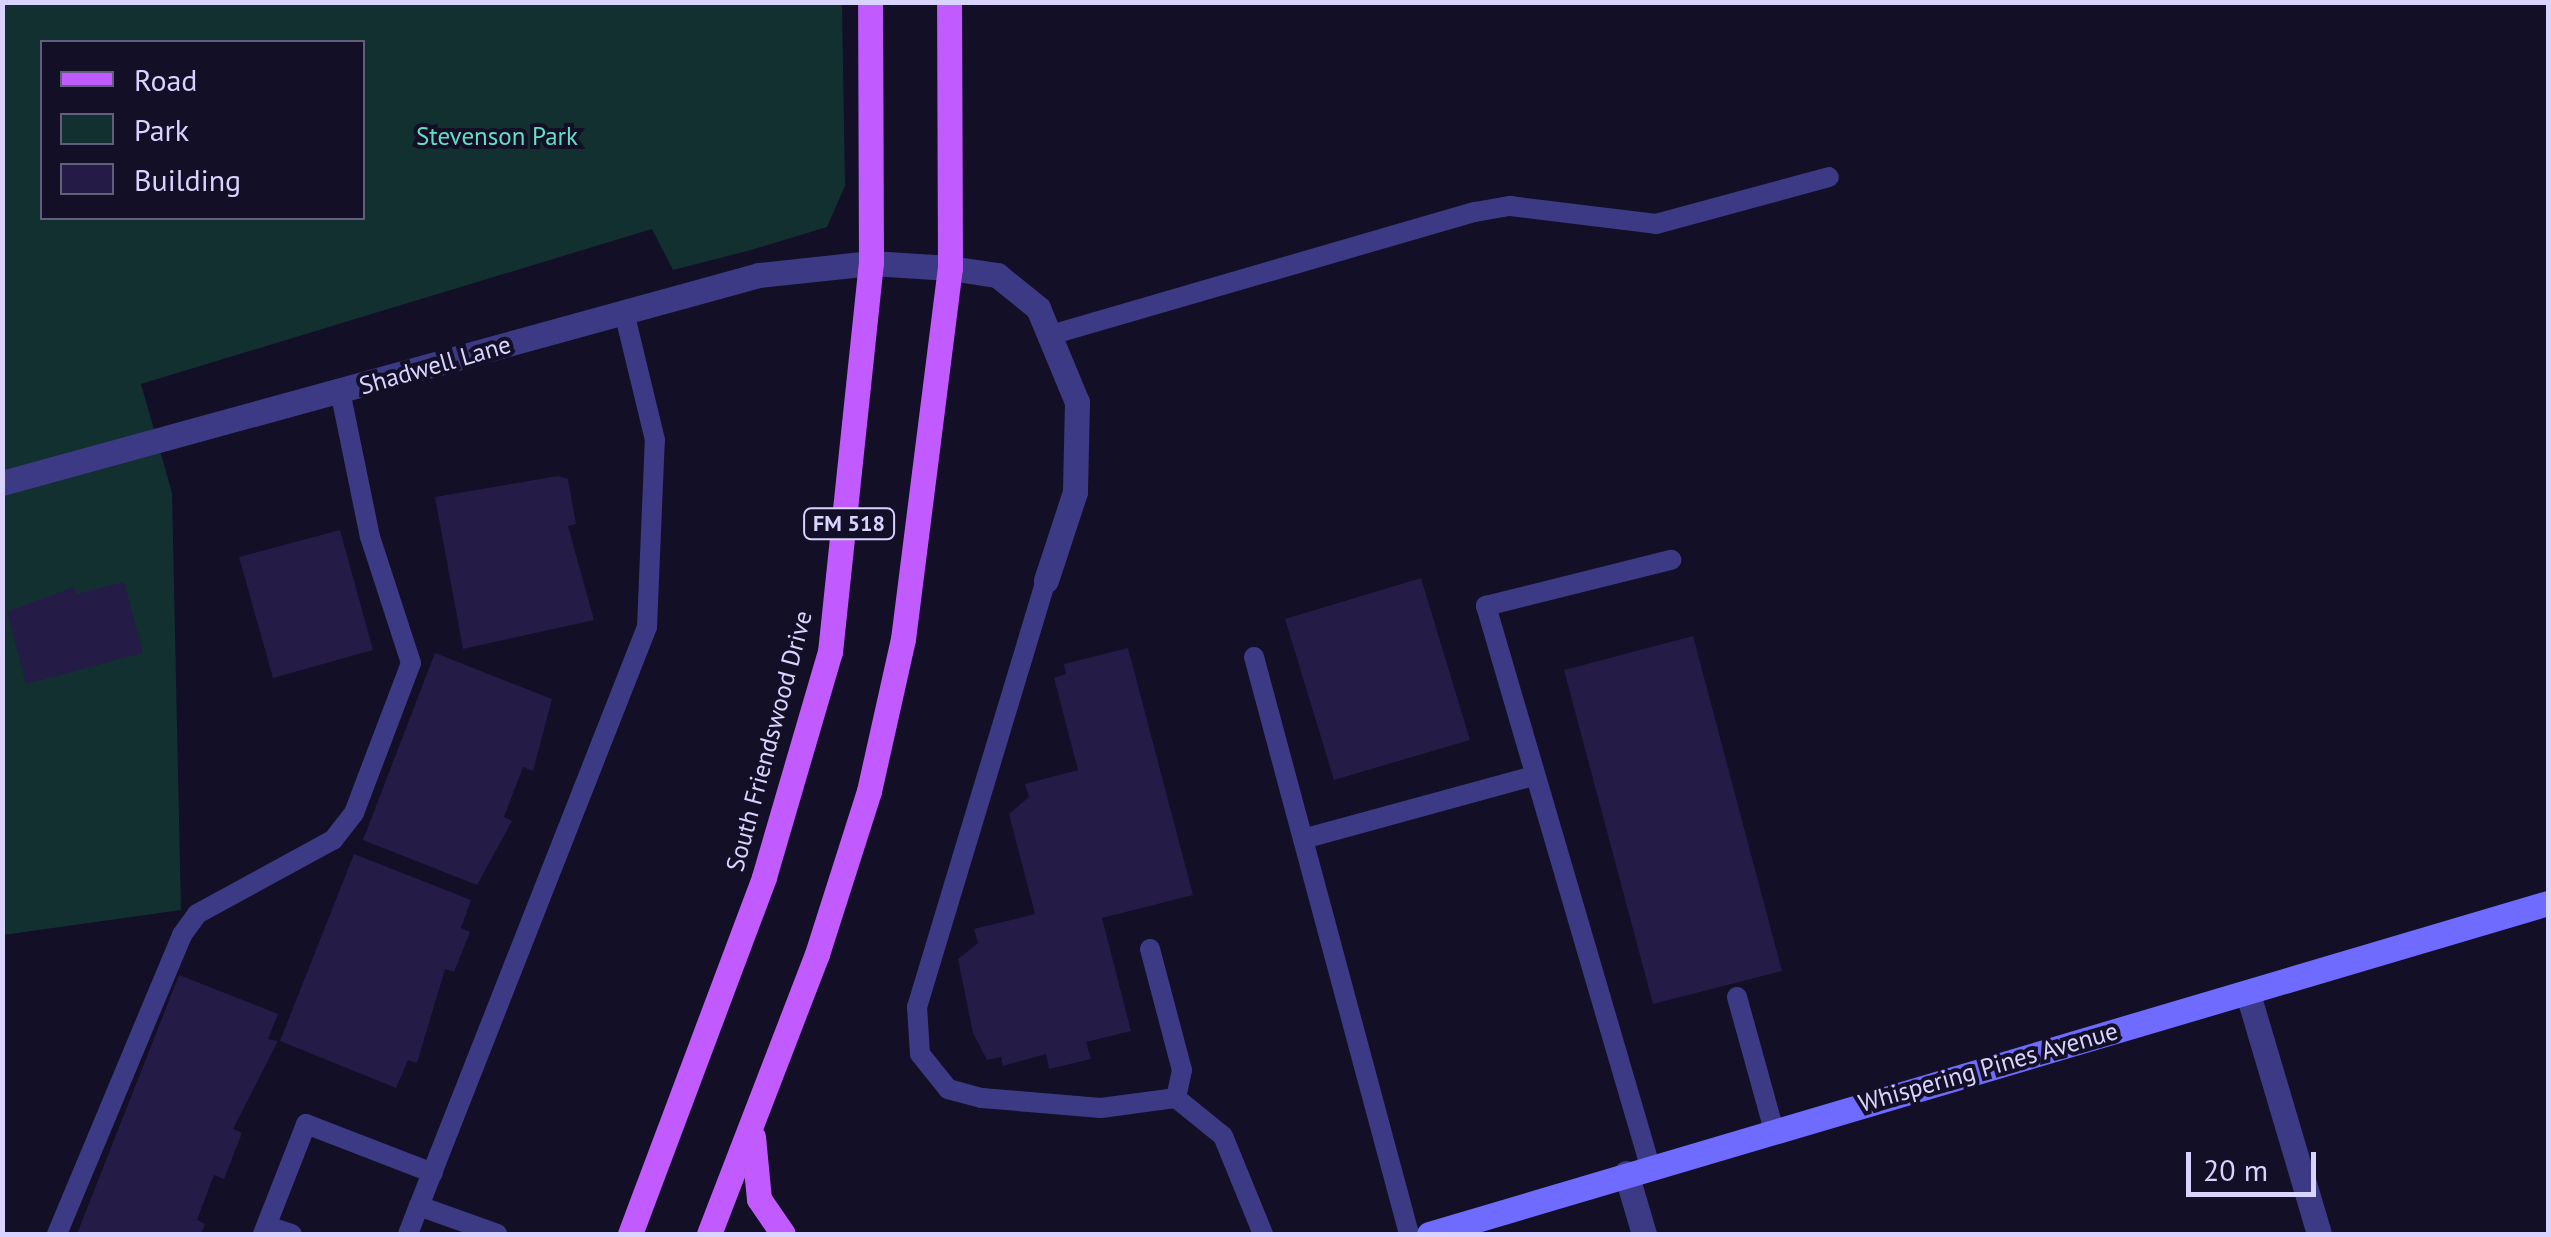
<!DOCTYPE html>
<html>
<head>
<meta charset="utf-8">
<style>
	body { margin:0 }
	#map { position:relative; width:2551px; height:1237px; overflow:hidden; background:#130f26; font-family:"PT Sans",sans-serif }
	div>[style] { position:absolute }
	.green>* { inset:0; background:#12302f }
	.building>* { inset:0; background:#241b47 }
	.lane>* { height:20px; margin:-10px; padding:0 10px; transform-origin:10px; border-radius:10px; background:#3d3a85 }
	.street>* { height:25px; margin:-12.5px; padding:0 12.5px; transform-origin:12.5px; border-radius:12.5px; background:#3d3a85 }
	.secondary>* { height:25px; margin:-12.5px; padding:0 12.5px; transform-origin:12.5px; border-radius:12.5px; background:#6f6bff }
	.primary>* { height:25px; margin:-12.5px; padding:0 12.5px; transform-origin:12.5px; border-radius:12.5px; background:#c25bff }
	span { translate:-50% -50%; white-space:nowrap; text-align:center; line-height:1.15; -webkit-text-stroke:8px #130f26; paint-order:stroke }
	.shield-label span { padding:2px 8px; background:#130f26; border:2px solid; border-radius:8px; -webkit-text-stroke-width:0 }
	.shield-label { font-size:22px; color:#d9d4ff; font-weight:700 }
	.park-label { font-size:25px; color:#5fe0c0 }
	.street-label { font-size:25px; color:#d9d4ff }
	.frame { position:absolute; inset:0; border:5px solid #d9d4ff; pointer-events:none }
	.legend { position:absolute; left:40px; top:40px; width:325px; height:180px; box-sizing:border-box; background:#130f26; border:2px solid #625e7d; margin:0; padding:12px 18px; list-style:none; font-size:30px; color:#d9d4ff }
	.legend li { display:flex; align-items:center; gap:20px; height:50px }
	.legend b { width:50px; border:2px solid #625e7d }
	.scale { position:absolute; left:2186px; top:1152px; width:130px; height:45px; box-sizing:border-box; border:5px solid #d9d4ff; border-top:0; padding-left:12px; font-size:30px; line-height:35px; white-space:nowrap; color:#d9d4ff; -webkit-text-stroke:8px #130f26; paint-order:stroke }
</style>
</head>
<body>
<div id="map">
	<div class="green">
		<i style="clip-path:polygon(evenodd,2px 3px,842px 3px,845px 186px,827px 227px,751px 250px,673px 270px,652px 229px,141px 384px,172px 493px,181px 910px,3px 935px,2px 3px,42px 42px,362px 42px,362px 218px,42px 218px,42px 42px)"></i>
	</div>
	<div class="building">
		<i style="clip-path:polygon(558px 476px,568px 479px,576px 524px,568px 526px,594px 620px,463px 649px,435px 497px)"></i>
		<i style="clip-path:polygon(340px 530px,373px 650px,273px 678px,239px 557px)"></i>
		<i style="clip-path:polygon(1421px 578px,1470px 740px,1334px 780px,1285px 619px)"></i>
		<i style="clip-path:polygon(124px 582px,143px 653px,26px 684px,7px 612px,74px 587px,76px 594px)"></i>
		<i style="clip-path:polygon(1693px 636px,1782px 971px,1653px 1004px,1564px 670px)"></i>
		<i style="clip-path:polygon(1128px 648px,1193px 895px,1102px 918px,1131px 1031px,1086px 1042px,1091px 1059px,1049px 1069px,1046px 1054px,1003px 1066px,1001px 1057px,987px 1060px,973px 1033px,958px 959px,978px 943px,974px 929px,1035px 914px,1009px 814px,1029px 797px,1025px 784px,1078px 770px,1054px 678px,1066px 674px,1064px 664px)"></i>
		<i style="clip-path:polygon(435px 653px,552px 699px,533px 771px,523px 767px,504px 817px,512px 821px,477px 885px,363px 840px)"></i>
		<i style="clip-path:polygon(354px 854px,471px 900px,461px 928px,470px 932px,454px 972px,445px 969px,417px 1063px,408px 1060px,396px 1088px,280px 1041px)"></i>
		<i style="clip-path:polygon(179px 975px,278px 1014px,268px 1039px,278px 1041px,233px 1129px,242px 1133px,224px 1179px,214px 1175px,197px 1220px,205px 1224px,201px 1234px,77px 1234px)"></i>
	</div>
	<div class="lane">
		<i style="left:1054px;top:334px;width:438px;rotate:-16.2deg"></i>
		<i style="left:1475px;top:212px;width:36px;rotate:-10deg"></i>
		<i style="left:1510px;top:206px;width:147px;rotate:7deg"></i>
		<i style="left:1656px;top:224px;width:179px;rotate:-15.2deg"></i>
		<i style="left:1046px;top:580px;width:446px;rotate:106.8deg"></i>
		<i style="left:917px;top:1007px;width:47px;rotate:86.3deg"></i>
		<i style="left:920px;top:1054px;width:45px;rotate:51.3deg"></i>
		<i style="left:948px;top:1089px;width:35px;rotate:15deg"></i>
		<i style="left:982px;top:1098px;width:119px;rotate:4.8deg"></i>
		<i style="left:1101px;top:1108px;width:76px;rotate:-7.6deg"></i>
		<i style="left:1176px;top:1098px;width:60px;rotate:39deg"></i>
		<i style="left:1223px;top:1136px;width:106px;rotate:67.8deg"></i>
		<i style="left:1254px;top:657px;width:597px;rotate:74.96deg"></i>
		<i style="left:1303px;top:839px;width:239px;rotate:-15.3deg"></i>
		<i style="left:1150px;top:949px;width:125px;rotate:75.2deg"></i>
		<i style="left:1182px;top:1070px;width:29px;rotate:102deg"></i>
		<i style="left:1737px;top:997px;width:135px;rotate:74.5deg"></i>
		<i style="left:1650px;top:1166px;width:584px;rotate:-106.32deg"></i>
		<i style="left:1486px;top:606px;width:191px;rotate:-14deg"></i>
		<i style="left:419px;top:1206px;width:622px;rotate:-68.51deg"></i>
		<i style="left:647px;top:627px;width:187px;rotate:-87.6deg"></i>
		<i style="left:655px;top:440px;width:132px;rotate:-103.6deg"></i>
		<i style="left:267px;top:1226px;width:26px;rotate:18deg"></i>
		<i style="left:57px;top:1234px;width:324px;rotate:-67.3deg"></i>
		<i style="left:182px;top:935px;width:26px;rotate:-54deg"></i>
		<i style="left:197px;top:914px;width:155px;rotate:-28.6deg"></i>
		<i style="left:333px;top:840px;width:34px;rotate:-52deg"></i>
		<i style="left:354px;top:813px;width:160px;rotate:-69.2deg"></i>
		<i style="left:411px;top:663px;width:133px;rotate:-108deg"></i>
		<i style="left:370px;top:537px;width:149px;rotate:-101.6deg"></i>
		<i style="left:263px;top:1234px;width:118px;rotate:-68.6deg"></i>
		<i style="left:306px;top:1124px;width:136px;rotate:21.1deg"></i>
		<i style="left:408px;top:1234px;width:30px;rotate:-69deg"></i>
		<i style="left:419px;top:1206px;width:83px;rotate:19.7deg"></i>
	</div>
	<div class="street">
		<i style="left:2px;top:483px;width:785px;rotate:-15.36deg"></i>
		<i style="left:759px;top:275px;width:113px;rotate:-6.1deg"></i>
		<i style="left:871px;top:263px;width:79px;rotate:3.6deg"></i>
		<i style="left:950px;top:268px;width:48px;rotate:8.5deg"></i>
		<i style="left:997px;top:275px;width:53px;rotate:38.8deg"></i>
		<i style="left:1038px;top:308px;width:102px;rotate:67.5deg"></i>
		<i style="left:1077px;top:402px;width:90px;rotate:91.3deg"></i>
		<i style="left:1075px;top:492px;width:93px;rotate:108.2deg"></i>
		<i style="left:2248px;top:994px;width:250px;rotate:73.5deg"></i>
		<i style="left:1626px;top:1173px;width:64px;rotate:73.6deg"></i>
	</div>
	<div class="secondary">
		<i style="left:1429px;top:1234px;width:1167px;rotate:-16.48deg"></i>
	</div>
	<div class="primary">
		<i style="left:753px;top:1137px;width:62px;rotate:84.5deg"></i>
		<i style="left:759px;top:1199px;width:42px;rotate:55.6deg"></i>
		<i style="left:630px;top:1234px;width:381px;rotate:-69.4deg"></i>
		<i style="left:764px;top:877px;width:234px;rotate:-73.7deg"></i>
		<i style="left:830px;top:652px;width:391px;rotate:-84deg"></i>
		<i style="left:871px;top:263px;width:261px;rotate:-90.2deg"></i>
		<i style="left:709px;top:1234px;width:300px;rotate:-68.9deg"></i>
		<i style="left:817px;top:954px;width:171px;rotate:-72.3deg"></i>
		<i style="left:869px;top:791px;width:156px;rotate:-77.4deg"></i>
		<i style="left:903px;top:639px;width:374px;rotate:-82.8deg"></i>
		<i style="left:950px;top:268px;width:266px;rotate:-90.2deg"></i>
	</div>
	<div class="shield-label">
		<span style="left:849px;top:524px">FM 518</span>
	</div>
	<div class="park-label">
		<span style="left:497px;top:136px">Stevenson Park</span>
	</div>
	<div class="street-label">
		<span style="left:435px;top:365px;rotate:-16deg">Shadwell Lane</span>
		<span style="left:769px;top:741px;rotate:-75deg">South Friendswood Drive</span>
		<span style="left:1988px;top:1067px;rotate:-16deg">Whispering Pines Avenue</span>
	</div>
	<div class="frame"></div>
	<ul class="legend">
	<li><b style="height:12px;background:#c25bff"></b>Road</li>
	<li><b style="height:28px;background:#12302f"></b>Park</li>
	<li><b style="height:28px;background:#241b47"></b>Building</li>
	</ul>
	<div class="scale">20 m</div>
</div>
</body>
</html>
